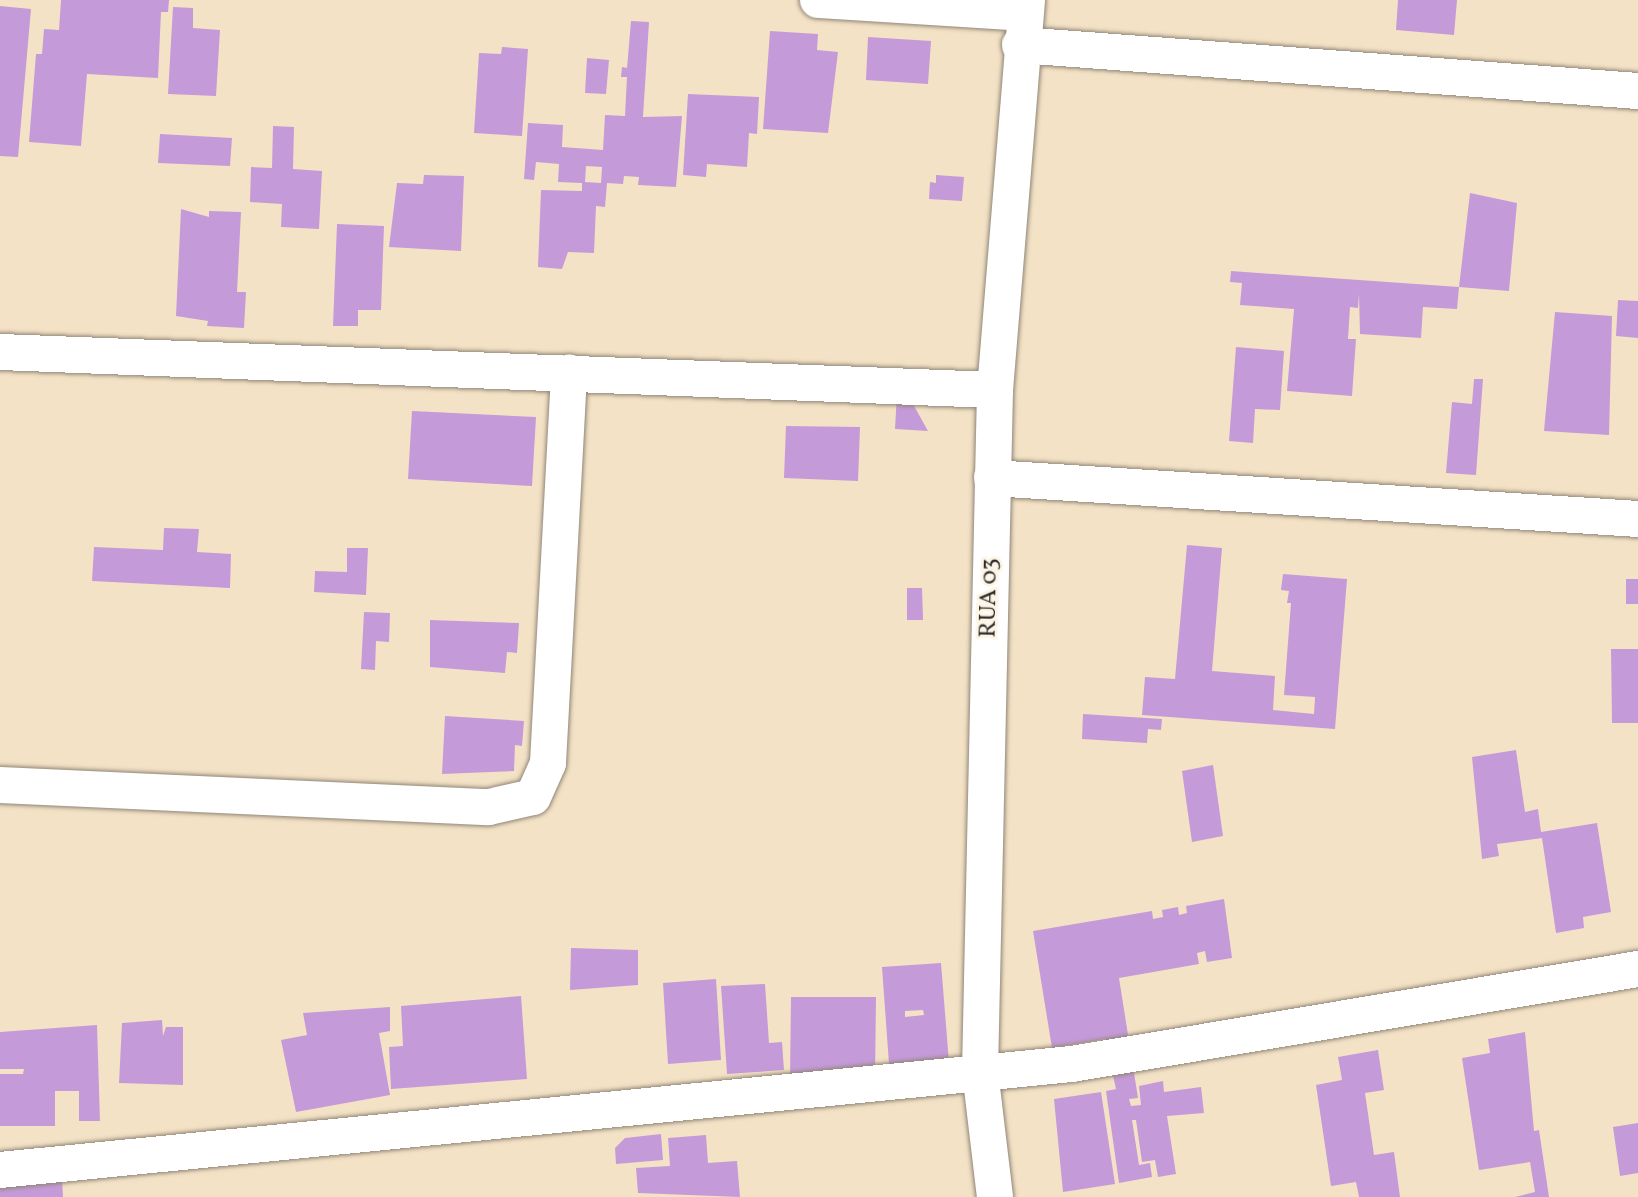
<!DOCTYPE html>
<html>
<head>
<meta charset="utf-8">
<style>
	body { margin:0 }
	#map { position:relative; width:1638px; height:1197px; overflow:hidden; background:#f4e2c6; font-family:Vollkorn,serif }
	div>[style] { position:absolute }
	.building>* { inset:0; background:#c59ad9 }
	.roads { filter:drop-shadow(0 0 2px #908678) drop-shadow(0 0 2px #908678) }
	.minor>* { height:36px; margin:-18px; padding:0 18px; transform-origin:18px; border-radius:18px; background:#fff }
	span { translate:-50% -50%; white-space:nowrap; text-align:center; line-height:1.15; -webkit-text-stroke:6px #fcf5e5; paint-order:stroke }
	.street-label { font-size:24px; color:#2b2b2b }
</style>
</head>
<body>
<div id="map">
	<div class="building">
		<i style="clip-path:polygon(61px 0,169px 0,168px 12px,161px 12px,158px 78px,87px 74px,81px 146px,29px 142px,36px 54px,42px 54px,44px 29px,59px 30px)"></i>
		<i style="clip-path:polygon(1398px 0,1457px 0,1454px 35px,1396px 30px)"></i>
		<i style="clip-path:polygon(0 6px,31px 9px,18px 157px,0 156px)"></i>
		<i style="clip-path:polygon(173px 7px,193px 8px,193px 28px,220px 30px,216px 96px,168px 94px)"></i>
		<i style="clip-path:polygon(evenodd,631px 21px,649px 22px,643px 117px,682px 116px,676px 187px,638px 185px,639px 177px,624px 176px,623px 184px,607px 183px,605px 207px,596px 206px,594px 253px,568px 252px,562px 269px,538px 267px,541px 190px,582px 191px,582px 183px,558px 182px,559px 164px,536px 162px,534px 180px,524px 179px,528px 123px,563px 125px,562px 147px,603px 150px,605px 115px,625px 116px,627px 77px,621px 77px,622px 67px,627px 68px,631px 21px,586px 166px,602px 167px,601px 183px,585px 182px,586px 166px)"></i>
		<i style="clip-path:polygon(770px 31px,818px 34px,817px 50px,838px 52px,828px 133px,763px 129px)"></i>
		<i style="clip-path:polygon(868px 37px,931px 41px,928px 84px,866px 80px)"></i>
		<i style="clip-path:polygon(502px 47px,528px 49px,522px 136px,474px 133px,479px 53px,501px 54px)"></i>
		<i style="clip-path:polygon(587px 58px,609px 60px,606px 94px,585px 93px)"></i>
		<i style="clip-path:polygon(688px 94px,759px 97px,757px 134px,749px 133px,747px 167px,707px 164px,706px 177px,683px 175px)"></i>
		<i style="clip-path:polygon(273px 126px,294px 127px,293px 169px,322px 171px,319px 229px,281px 227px,282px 204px,250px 202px,251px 167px,272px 168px)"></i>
		<i style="clip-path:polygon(160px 134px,232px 138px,230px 166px,158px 163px)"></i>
		<i style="clip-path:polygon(424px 175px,464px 176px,461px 251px,389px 247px,397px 183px,423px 184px)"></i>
		<i style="clip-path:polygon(936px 175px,964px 177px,962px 201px,929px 199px,930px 182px,936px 183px)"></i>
		<i style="clip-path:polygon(1470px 193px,1517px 203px,1509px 291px,1459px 287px,1457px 309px,1423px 307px,1421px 338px,1360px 334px,1359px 294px,1358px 308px,1350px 307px,1348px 339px,1356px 339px,1352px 396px,1287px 391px,1294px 309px,1240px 305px,1242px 283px,1230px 282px,1231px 271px,1459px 287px)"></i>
		<i style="clip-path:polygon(181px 209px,209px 217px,209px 211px,241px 212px,237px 292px,246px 292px,244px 328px,207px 326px,208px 321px,176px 316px)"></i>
		<i style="clip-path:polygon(337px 224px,384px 226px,381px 310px,358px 310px,358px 326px,333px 326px)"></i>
		<i style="clip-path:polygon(1618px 300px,1638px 301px,1638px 338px,1616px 336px)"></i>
		<i style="clip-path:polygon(1555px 312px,1612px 316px,1609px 435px,1544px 431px)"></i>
		<i style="clip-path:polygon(1236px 347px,1284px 351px,1280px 410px,1255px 409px,1253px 443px,1229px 441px)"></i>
		<i style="clip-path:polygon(898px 375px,913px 404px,928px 431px,895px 429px)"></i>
		<i style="clip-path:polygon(1474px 379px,1483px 379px,1476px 475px,1446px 473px,1452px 402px,1472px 404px)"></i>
		<i style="clip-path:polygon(412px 411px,536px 417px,532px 486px,408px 479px)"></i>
		<i style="clip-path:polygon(786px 426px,860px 427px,858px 481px,784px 478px)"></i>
		<i style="clip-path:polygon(164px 528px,199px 529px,197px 552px,231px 554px,230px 588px,92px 581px,94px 547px,163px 550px)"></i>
		<i style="clip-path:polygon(1187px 545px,1222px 548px,1212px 671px,1275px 676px,1273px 710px,1314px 714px,1315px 697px,1284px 695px,1291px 603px,1287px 603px,1289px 591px,1281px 590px,1283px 574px,1347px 579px,1335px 729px,1142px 715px,1145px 677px,1175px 679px)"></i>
		<i style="clip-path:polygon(347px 548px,368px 548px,366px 595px,314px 592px,315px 571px,347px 572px)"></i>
		<i style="clip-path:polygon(1626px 579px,1638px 579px,1638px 604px,1626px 604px)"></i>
		<i style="clip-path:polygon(907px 588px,922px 588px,923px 620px,907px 620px)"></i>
		<i style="clip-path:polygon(364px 612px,390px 613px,389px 642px,376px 641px,375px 670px,361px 669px)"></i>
		<i style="clip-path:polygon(430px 620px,519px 623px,517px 653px,507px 652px,505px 673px,430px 667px)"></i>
		<i style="clip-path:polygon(1611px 649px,1638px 649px,1638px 723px,1612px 723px)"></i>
		<i style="clip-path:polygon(1083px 714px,1162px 719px,1161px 730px,1148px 729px,1147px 743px,1082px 739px)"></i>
		<i style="clip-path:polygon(445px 716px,524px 721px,522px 746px,515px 745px,514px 771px,442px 774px)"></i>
		<i style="clip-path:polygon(1516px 750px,1525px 812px,1538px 809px,1541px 832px,1597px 823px,1611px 912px,1583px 917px,1584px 928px,1556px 933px,1542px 838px,1497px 844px,1499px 856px,1482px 859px,1472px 757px)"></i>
		<i style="clip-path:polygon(1213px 765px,1223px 836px,1192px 842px,1182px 771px)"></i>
		<i style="clip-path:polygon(1224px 899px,1232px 958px,1207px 962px,1205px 951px,1197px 953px,1199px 964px,1119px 978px,1138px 1098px,1129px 1099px,1131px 1106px,1141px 1105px,1139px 1086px,1163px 1081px,1164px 1092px,1201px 1087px,1204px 1113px,1167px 1116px,1176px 1174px,1158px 1177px,1155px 1160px,1142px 1162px,1136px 1120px,1132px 1120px,1139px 1165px,1150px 1163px,1152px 1177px,1119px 1183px,1106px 1091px,1127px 1087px,1116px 1089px,1105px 1039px,1052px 1048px,1033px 931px,1152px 911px,1153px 919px,1163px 917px,1162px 910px,1178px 907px,1179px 915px,1187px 913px,1186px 906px)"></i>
		<i style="clip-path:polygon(571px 948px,638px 950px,638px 985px,570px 990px)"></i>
		<i style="clip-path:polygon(evenodd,941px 963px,950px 1075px,890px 1078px,882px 967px,941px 963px,923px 1010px,924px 1015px,905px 1017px,905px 1011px,923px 1010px)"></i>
		<i style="clip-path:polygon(716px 979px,721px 1060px,668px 1064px,663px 983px)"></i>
		<i style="clip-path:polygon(765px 984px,769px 1043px,782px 1042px,784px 1070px,727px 1074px,721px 986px)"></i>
		<i style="clip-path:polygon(521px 996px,527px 1079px,391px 1089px,389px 1047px,403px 1046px,401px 1006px)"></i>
		<i style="clip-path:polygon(791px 997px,876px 997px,875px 1079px,790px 1078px)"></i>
		<i style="clip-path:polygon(390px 1007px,390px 1031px,379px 1033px,390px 1095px,296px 1112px,281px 1040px,307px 1035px,303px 1013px)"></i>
		<i style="clip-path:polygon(162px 1020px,163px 1036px,166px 1027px,183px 1027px,183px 1085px,119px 1083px,122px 1023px)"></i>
		<i style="clip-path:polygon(97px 1025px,100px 1121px,79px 1121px,79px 1091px,55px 1091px,55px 1126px,0 1126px,0 1074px,23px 1074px,24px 1069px,0 1069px,0 1032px)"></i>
		<i style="clip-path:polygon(1525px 1032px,1534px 1131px,1539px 1130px,1549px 1197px,1515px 1197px,1535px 1192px,1530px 1162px,1479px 1170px,1462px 1058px,1490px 1053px,1488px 1039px)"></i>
		<i style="clip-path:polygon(1378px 1050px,1384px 1090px,1365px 1093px,1374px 1155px,1394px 1152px,1400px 1197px,1359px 1197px,1356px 1182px,1331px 1186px,1316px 1085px,1342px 1080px,1338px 1057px)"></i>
		<i style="clip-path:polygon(1101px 1092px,1115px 1184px,1063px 1192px,1054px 1099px)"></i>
		<i style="clip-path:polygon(1638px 1123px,1638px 1173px,1620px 1176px,1613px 1127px)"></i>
		<i style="clip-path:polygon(661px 1134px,663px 1160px,616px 1164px,615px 1148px,625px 1138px)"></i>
		<i style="clip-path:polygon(706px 1135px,708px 1163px,737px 1161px,740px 1197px,638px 1193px,636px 1168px,670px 1166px,668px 1138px)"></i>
		<i style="clip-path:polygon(62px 1179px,63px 1197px,0 1197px,0 1183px)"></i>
	</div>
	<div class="roads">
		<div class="minor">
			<i style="left:818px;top:0;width:207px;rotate:3.6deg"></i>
			<i style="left:1020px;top:45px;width:620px;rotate:4.26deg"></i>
			<i style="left:0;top:352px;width:996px;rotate:2.19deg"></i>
			<i style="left:992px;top:478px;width:647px;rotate:3.63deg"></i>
			<i style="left:0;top:785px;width:489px;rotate:2.6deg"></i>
			<i style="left:489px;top:807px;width:45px;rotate:-12.8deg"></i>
			<i style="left:533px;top:797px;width:37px;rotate:-66deg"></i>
			<i style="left:548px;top:763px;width:391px;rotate:-86.9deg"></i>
			<i style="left:0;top:1170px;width:1077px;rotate:-5.65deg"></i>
			<i style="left:1072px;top:1064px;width:574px;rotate:-9.53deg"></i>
			<i style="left:995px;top:1197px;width:126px;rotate:-96.8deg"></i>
			<i style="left:980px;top:1072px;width:682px;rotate:-88.74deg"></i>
			<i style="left:995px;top:390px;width:391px;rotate:-85.3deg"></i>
		</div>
	</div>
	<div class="street-label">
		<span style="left:990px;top:598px;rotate:-89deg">RUA 03</span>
	</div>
</div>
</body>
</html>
